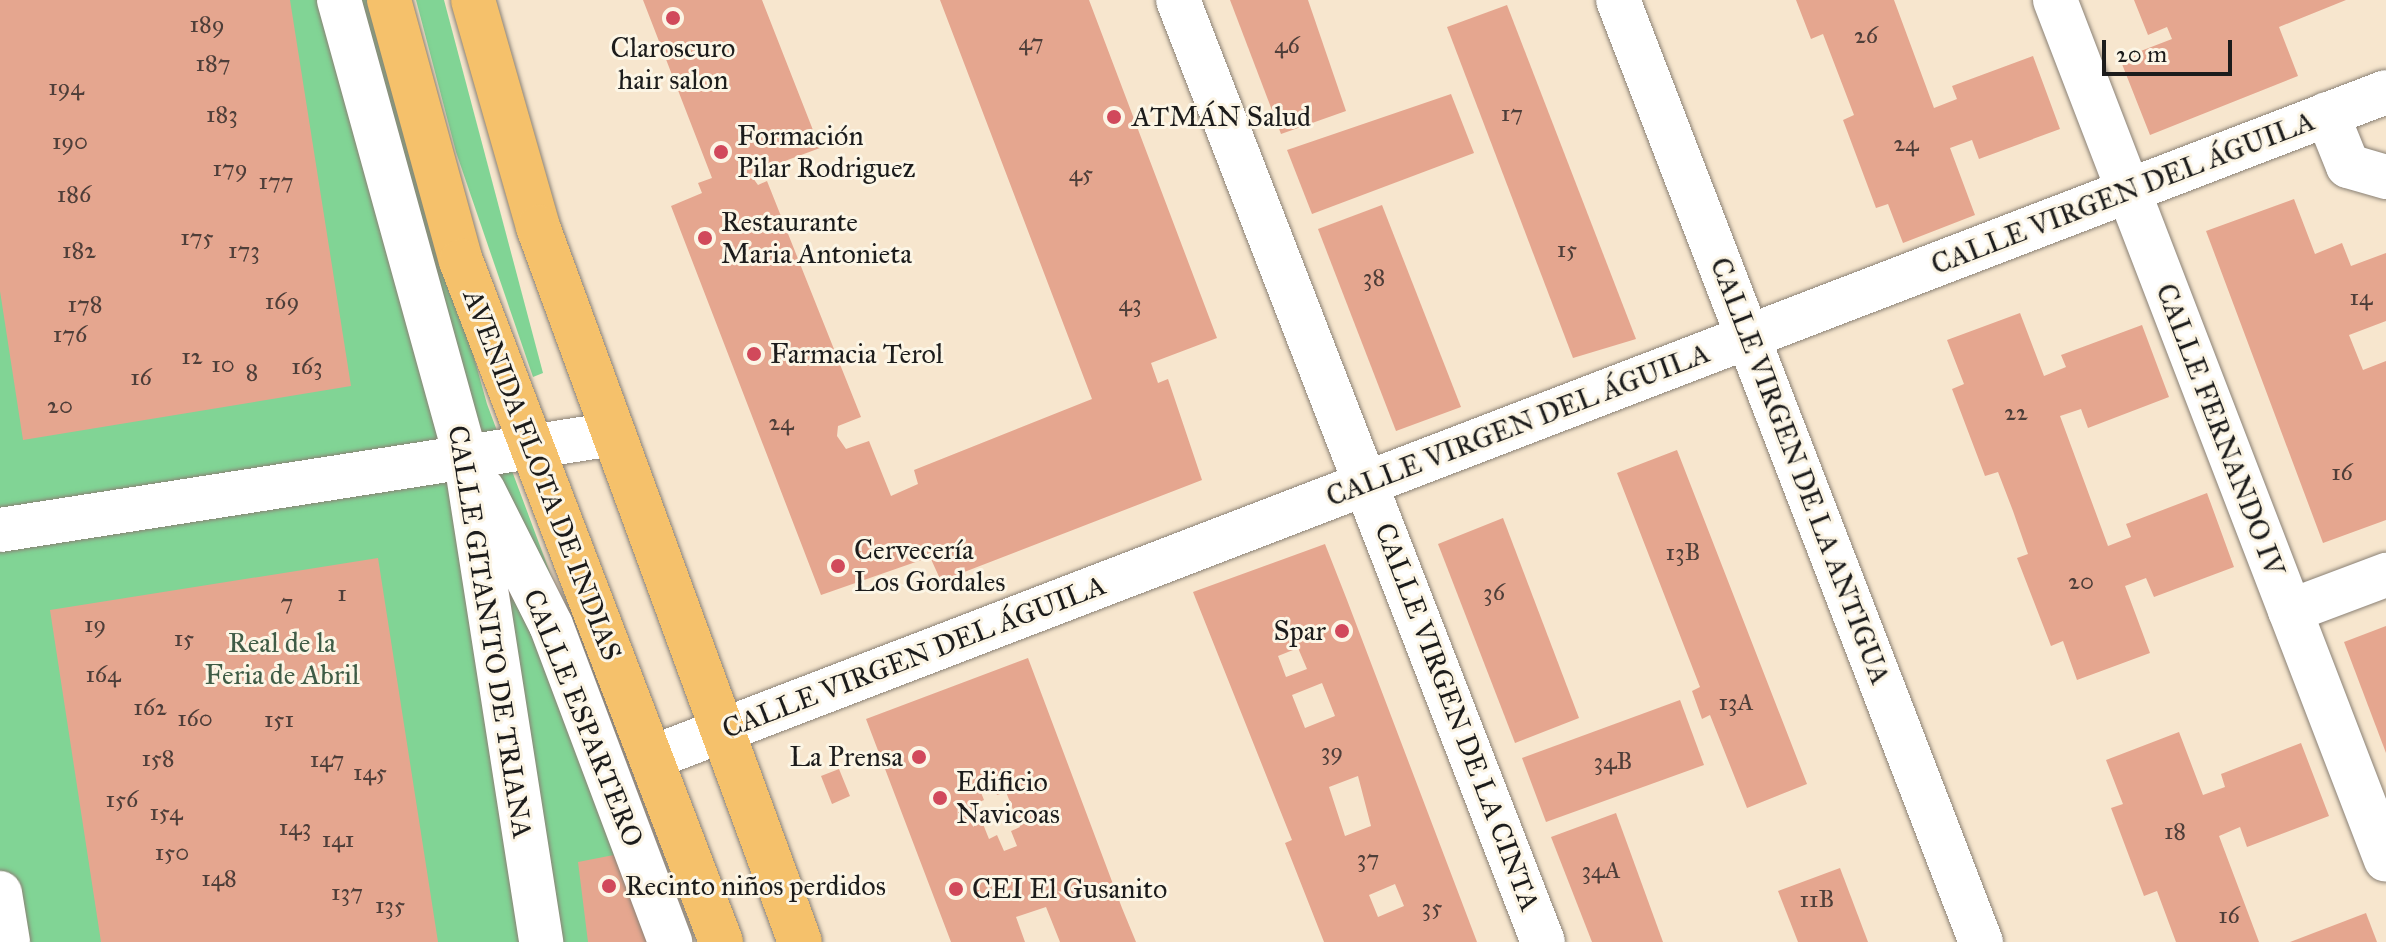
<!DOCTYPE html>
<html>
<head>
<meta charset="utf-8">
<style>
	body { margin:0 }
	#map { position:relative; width:2386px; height:942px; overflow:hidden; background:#f7e6ce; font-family:"IM FELL Great Primer",serif }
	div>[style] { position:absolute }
	.green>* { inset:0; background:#81d495 }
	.building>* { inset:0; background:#e5a68f }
	.roads { filter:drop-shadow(0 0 2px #8a8175) drop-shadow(0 0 2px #8a8175) }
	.minor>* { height:44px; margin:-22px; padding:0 22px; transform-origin:22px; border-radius:22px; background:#fff }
	.major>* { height:44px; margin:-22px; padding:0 22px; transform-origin:22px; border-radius:22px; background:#f5c16b }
	.dots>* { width:22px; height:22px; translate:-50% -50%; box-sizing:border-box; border:4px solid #fcf5e5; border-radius:50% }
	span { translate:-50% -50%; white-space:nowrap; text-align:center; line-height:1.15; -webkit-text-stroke:6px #fcf5e5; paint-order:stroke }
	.number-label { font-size:24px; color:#4e3e39 }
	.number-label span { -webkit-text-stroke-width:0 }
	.poi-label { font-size:28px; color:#1c1c1c }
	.left { translate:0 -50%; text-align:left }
	.right { translate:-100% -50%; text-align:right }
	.street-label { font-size:28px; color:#1c1c1c }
	.park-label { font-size:28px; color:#3f5c46 }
	.scale { position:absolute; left:2102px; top:40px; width:130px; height:36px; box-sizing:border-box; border:4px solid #1c1c1c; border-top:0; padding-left:10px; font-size:24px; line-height:28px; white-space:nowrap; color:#1c1c1c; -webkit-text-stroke:6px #fcf5e5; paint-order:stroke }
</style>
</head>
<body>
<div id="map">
	<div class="green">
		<i style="clip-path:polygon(0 0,374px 0,487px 404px,688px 942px,0 942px)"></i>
		<i style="clip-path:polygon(416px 0,444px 0,543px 373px,533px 377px,456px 152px)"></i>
	</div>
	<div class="building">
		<i style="clip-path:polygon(0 0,290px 0,351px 386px,23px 440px,0 291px)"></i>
		<i style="clip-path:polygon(643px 0,762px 0,820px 148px,750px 174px,758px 185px,767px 181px,861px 417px,838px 426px,837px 436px,846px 449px,869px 441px,891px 496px,918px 484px,914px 470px,1092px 399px,940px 0,1089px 0,1217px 338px,1151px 363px,1158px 383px,1168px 379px,1202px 480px,941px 581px,930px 557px,821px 595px,671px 206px,702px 193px,698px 183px,712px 178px)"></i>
		<i style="clip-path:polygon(1230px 0,1308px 0,1346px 111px,1281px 134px)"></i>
		<i style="clip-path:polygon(1796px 0,1894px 0,1934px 108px,1957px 99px,1952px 86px,2033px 56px,2060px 129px,1979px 159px,1972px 140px,1950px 148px,1975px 215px,1903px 243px,1888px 204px,1876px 208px,1843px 120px,1854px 115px,1823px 34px,1811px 39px)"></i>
		<i style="clip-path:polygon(2134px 0,2346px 0,2279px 27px,2298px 76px,2150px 135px,2120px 59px,2172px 39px,2167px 27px,2148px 35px)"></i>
		<i style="clip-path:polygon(1507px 5px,1636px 339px,1573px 358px,1447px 27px)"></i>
		<i style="clip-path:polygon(1451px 94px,1474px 153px,1312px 214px,1287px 150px)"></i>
		<i style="clip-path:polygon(2294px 199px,2315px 254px,2342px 243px,2351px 266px,2386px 253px,2386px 321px,2349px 335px,2363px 370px,2386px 361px,2386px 520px,2323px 543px,2206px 231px)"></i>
		<i style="clip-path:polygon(1382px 205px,1461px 407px,1396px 431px,1318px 229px)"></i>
		<i style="clip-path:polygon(2020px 313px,2044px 376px,2066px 367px,2061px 355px,2142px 325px,2169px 397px,2088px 428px,2081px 409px,2060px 416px,2108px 546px,2131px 537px,2126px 524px,2207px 493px,2234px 567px,2154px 597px,2146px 578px,2125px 586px,2150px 653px,2077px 680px,2063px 641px,2051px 646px,2017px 558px,2028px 554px,2013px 511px,1998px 472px,1985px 476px,1952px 389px,1964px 384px,1947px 340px)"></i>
		<i style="clip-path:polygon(1677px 450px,1807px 784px,1747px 808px,1710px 715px,1702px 719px,1692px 691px,1700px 687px,1617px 473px)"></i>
		<i style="clip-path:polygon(1503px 518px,1579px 718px,1515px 743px,1438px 544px)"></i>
		<i style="clip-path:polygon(evenodd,1325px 544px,1347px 600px,1477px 942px,1324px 942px,1285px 843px,1292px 840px,1193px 592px,1325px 544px,1298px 648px,1307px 669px,1286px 677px,1278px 656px,1298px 648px,1325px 544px,1322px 683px,1335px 716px,1305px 728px,1292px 695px,1322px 683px,1325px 544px,1358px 776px,1371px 826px,1345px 836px,1329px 787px,1358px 776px,1325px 544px,1395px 884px,1404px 906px,1378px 917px,1369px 895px,1395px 884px)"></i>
		<i style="clip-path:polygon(378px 558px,438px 942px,101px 942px,50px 610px)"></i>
		<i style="clip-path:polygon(2386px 626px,2386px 753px,2344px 642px)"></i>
		<i style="clip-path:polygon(evenodd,1028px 658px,1122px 908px,1136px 942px,1060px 942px,1046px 907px,1016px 917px,1025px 942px,951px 942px,866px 719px,1028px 658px,991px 780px,997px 795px,1006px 792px,1020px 827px,1011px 831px,1017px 846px,1004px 851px,997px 835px,989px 839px,975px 804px,984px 800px,978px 785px,991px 780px)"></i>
		<i style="clip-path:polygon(1680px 700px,1704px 765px,1546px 822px,1522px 758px)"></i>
		<i style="clip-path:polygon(2179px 732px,2203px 795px,2225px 787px,2221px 774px,2301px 743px,2329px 816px,2247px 847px,2240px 827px,2219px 836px,2259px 942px,2176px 942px,2157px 891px,2144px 896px,2111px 808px,2123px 804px,2106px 760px)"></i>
		<i style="clip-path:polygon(839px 769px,850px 796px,832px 804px,821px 776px)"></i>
		<i style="clip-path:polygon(1616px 813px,1663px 942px,1592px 942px,1551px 837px)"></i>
		<i style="clip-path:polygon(624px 853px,656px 942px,588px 942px,578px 862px)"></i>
		<i style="clip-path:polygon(1840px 868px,1868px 942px,1798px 942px,1778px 891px)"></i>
		<i style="clip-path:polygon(2366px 913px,2377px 942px,2290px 942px)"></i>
	</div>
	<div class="roads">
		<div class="minor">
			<i style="left:339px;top:0;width:472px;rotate:74.5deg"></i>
			<i style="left:465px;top:455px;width:493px;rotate:81.1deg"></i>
			<i style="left:1178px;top:0;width:1010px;rotate:68.82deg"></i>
			<i style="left:1618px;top:0;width:1010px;rotate:68.93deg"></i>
			<i style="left:2055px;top:0;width:921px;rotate:68.95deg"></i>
			<i style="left:2327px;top:114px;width:56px;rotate:68deg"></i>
			<i style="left:2348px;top:166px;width:40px;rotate:16deg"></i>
			<i style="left:483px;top:490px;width:151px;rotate:63.3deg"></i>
			<i style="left:551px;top:625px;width:339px;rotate:69.4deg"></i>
			<i style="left:0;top:530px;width:620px;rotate:-8.9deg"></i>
			<i style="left:2290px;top:611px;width:103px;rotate:-20.6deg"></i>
			<i style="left:651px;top:758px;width:1858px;rotate:-21deg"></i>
			<i style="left:0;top:893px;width:50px;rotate:80.7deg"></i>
		</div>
		<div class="major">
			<i style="left:389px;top:0;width:271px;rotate:74.6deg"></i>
			<i style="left:461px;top:261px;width:729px;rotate:69.1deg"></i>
			<i style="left:473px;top:0;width:236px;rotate:74deg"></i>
			<i style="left:538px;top:227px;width:761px;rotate:69.88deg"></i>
		</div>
	</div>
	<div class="dots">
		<i style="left:673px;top:18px;background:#d1495b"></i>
		<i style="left:1114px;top:117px;background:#d1495b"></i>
		<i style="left:721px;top:152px;background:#d1495b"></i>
		<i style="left:705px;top:238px;background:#d1495b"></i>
		<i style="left:754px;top:354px;background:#d1495b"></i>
		<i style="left:838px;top:566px;background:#d1495b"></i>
		<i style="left:1342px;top:631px;background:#d1495b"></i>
		<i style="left:919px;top:757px;background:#d1495b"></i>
		<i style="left:940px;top:798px;background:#d1495b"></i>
		<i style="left:609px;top:886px;background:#d1495b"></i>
		<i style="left:956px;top:889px;background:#d1495b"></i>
	</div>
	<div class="number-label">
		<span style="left:207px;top:25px">189</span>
		<span style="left:1866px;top:36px">26</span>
		<span style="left:1031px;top:43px">47</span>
		<span style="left:1287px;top:46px">46</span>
		<span style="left:213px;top:64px">187</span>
		<span style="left:66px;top:88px">194</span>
		<span style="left:1512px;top:114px">17</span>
		<span style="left:222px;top:115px">183</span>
		<span style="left:70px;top:142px">190</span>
		<span style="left:1906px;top:144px">24</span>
		<span style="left:230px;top:169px">179</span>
		<span style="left:1081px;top:174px">45</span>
		<span style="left:276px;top:182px">177</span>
		<span style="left:74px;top:195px">186</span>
		<span style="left:197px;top:238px">175</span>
		<span style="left:1567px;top:250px">15</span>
		<span style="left:79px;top:251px">182</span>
		<span style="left:244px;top:251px">173</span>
		<span style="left:1374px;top:278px">38</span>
		<span style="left:2361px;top:298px">14</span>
		<span style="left:282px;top:302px">169</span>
		<span style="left:1130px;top:304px">43</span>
		<span style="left:85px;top:305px">178</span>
		<span style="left:70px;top:335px">176</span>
		<span style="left:192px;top:357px">12</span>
		<span style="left:223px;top:365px">10</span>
		<span style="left:307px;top:367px">163</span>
		<span style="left:252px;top:373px">8</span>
		<span style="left:141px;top:378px">16</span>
		<span style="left:60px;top:406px">20</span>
		<span style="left:2016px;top:413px">22</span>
		<span style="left:781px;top:423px">24</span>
		<span style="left:2342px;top:473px">16</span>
		<span style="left:1683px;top:553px">13B</span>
		<span style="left:2081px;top:582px">20</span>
		<span style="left:1494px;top:593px">36</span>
		<span style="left:342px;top:594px">1</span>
		<span style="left:287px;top:603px">7</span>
		<span style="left:95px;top:625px">19</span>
		<span style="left:184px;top:639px">15</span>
		<span style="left:103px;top:675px">164</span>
		<span style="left:1736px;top:703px">13A</span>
		<span style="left:150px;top:708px">162</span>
		<span style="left:195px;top:719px">160</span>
		<span style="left:279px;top:720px">151</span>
		<span style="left:1332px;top:752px">39</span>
		<span style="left:158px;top:759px">158</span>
		<span style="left:327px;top:760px">147</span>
		<span style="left:1613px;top:762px">34B</span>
		<span style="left:370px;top:773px">145</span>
		<span style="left:122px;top:800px">156</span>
		<span style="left:166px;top:813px">154</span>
		<span style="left:295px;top:828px">143</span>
		<span style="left:2175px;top:832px">18</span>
		<span style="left:338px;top:840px">141</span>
		<span style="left:172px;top:853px">150</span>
		<span style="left:1368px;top:859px">37</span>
		<span style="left:1601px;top:871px">34A</span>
		<span style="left:219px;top:879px">148</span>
		<span style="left:347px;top:893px">137</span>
		<span style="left:1817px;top:900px">11B</span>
		<span style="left:390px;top:906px">135</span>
		<span style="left:1432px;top:908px">35</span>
		<span style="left:2229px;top:916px">16</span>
	</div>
	<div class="poi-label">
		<span style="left:673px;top:64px">Claroscuro<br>hair salon</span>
		<span class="left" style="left:1132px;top:117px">ATMÁN Salud</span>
		<span class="left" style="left:737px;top:152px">Formación<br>Pilar Rodriguez</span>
		<span class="left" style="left:721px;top:238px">Restaurante<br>Maria Antonieta</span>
		<span class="left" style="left:770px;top:354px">Farmacia Terol</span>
		<span class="left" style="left:854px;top:566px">Cervecería<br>Los Gordales</span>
		<span class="right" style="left:1326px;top:631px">Spar</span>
		<span class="right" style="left:903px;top:757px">La Prensa</span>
		<span class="left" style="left:956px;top:798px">Edificio<br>Navicoas</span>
		<span class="left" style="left:625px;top:886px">Recinto niños perdidos</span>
		<span class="left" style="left:972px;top:889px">CEI El Gusanito</span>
	</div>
	<div class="street-label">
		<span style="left:2123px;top:193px;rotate:-21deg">CALLE VIRGEN DEL ÁGUILA</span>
		<span style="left:1518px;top:425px;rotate:-21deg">CALLE VIRGEN DEL ÁGUILA</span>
		<span style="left:2220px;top:430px;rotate:69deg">CALLE FERNANDO IV</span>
		<span style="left:1800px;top:471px;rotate:69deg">CALLE VIRGEN DE LA ANTIGUA</span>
		<span style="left:542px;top:475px;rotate:69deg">AVENIDA FLOTA DE INDIAS</span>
		<span style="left:490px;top:632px;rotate:81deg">CALLE GITANITO DE TRIANA</span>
		<span style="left:914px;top:657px;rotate:-21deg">CALLE VIRGEN DEL ÁGUILA</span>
		<span style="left:1457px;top:717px;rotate:69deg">CALLE VIRGEN DE LA CINTA</span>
		<span style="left:583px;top:718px;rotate:68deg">CALLE ESPARTERO</span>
	</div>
	<div class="park-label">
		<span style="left:282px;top:659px">Real de la<br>Feria de Abril</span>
	</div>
	<div class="scale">20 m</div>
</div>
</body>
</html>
